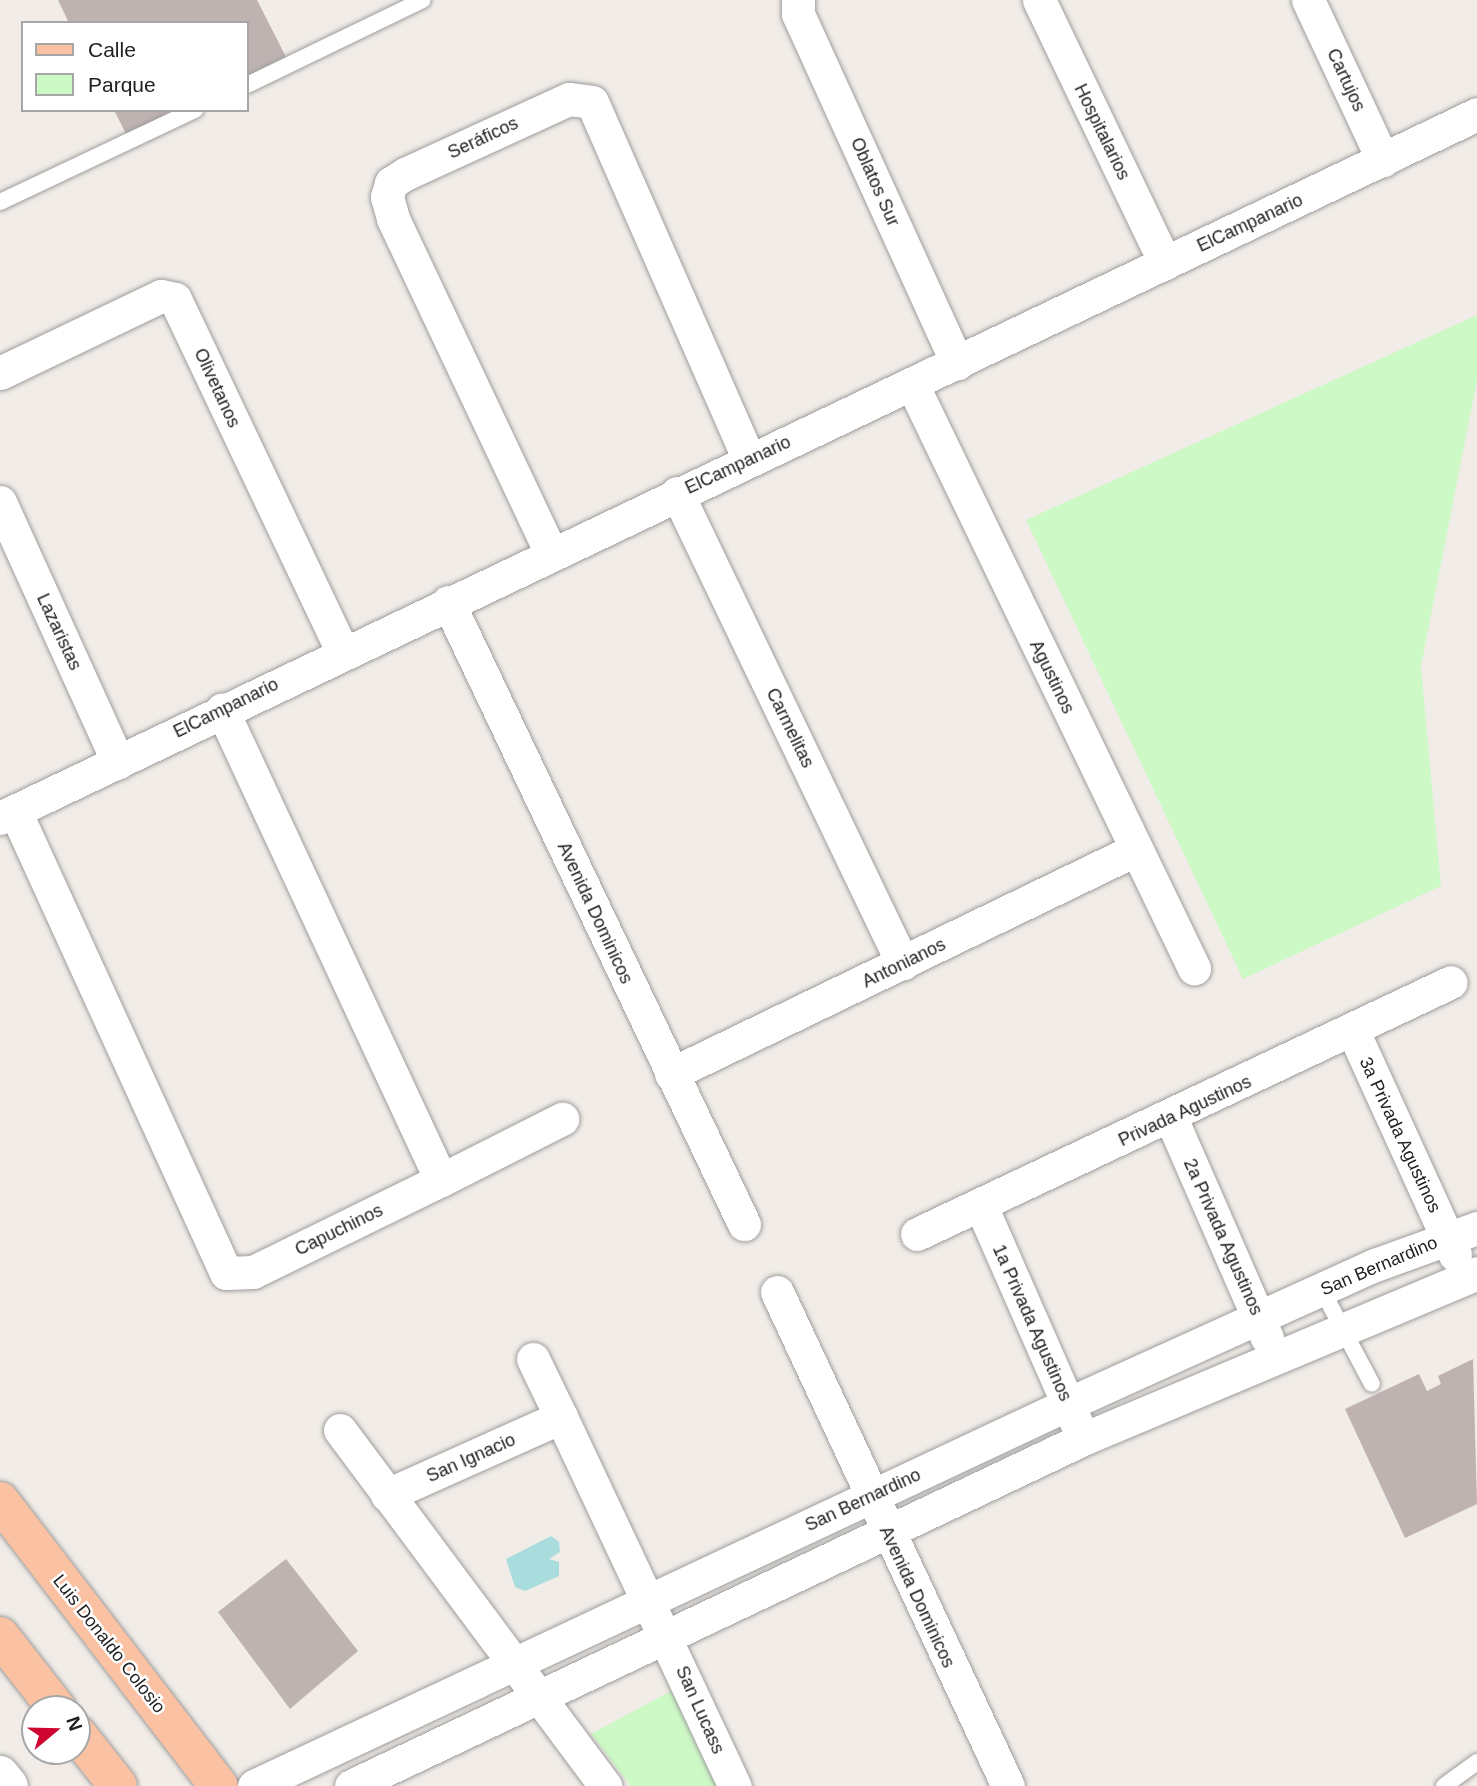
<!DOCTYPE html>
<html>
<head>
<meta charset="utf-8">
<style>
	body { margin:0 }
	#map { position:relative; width:1477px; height:1786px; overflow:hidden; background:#f1ece7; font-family:Helvetica,sans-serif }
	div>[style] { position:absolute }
	.park>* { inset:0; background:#cdf9c6 }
	.water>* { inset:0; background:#a9dddd }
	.building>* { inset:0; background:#beb3b1 }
	.roads { filter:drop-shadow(0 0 2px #9e9e9e) drop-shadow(0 0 2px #9e9e9e) }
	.service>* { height:16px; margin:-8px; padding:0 8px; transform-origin:8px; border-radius:8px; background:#fff }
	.minor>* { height:33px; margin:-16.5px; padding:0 16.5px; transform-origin:16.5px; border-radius:16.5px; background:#fff }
	.tertiary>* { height:38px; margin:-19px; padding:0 19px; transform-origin:19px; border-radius:19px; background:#fff }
	.primary>* { height:38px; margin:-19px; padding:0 19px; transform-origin:19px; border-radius:19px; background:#fac2a3 }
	span { translate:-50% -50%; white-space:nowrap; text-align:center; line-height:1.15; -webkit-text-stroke:5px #fff; paint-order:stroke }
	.street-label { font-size:18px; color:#212121 }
	.legend { position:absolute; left:21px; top:21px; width:228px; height:91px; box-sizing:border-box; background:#fff; border:2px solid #a6a6a6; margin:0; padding:9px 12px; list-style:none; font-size:21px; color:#212121 }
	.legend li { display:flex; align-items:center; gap:14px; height:35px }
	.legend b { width:35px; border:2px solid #a6a6a6 }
	.north { position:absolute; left:21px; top:1695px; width:70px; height:70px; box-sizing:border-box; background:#fff; border:2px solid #a6a6a6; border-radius:50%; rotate:71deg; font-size:19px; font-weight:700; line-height:28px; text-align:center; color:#212121 }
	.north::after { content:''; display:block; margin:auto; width:24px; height:32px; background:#cd0530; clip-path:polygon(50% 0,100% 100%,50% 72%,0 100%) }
</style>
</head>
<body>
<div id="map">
	<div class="park">
		<i style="clip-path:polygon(1477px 315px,1477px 380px,1421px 666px,1441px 886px,1243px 979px,1026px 520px)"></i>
		<i style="clip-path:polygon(684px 1684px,729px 1786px,631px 1786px,591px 1734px)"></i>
	</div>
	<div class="water">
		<i style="clip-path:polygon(551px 1536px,559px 1542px,560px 1552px,549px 1559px,559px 1562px,559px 1576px,525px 1591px,515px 1587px,506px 1559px)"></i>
	</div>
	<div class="building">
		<i style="clip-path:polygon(58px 0,257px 0,287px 59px,247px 79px,247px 23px,69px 23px)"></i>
		<i style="clip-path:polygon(114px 110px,186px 110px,129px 140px)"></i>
		<i style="clip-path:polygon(1473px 1359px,1477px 1504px,1405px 1538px,1345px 1409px,1419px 1374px,1427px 1391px,1441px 1384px,1438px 1376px)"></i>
		<i style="clip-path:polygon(286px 1559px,358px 1651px,290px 1709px,218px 1612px)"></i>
	</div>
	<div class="roads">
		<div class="service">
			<i style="left:247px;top:85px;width:195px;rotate:-25.8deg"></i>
			<i style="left:0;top:202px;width:216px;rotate:-25.3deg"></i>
			<i style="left:1322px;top:1290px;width:106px;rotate:62deg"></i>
			<i style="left:1444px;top:1786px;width:41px;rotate:-36deg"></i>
		</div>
		<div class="minor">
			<i style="left:798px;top:0;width:14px;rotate:90deg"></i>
			<i style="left:798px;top:14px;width:384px;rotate:65.5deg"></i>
			<i style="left:1039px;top:0;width:292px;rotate:64.4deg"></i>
			<i style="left:1308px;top:0;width:177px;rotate:64.9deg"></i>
			<i style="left:0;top:373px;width:178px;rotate:-25.6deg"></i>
			<i style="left:161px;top:296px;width:14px;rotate:12deg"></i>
			<i style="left:175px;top:299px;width:390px;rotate:64.6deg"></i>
			<i style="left:912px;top:384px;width:649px;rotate:64.23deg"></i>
			<i style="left:677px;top:493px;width:522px;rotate:64.37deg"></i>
			<i style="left:0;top:502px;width:286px;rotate:65.6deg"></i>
			<i style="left:551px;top:553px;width:370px;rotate:-115.3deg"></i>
			<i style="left:393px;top:218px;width:22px;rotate:-106deg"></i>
			<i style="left:387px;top:197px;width:15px;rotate:-74deg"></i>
			<i style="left:391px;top:183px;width:17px;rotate:-33deg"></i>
			<i style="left:405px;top:174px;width:180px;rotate:-24.6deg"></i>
			<i style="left:569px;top:99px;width:23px;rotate:7deg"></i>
			<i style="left:592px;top:102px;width:390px;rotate:66.3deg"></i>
			<i style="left:448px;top:602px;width:689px;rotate:64.55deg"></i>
			<i style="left:15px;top:811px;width:508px;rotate:65.45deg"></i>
			<i style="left:226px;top:1273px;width:27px;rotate:-2deg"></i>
			<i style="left:253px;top:1272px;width:209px;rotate:-26.1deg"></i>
			<i style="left:441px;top:1180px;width:519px;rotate:-114.98deg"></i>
			<i style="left:0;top:818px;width:1636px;rotate:-25.48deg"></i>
			<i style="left:1353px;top:1031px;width:246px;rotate:65.5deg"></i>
			<i style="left:671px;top:1074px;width:515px;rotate:-25.77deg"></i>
			<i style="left:1171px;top:1118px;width:240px;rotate:66.4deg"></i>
			<i style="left:441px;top:1180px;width:136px;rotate:-26.8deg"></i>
			<i style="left:981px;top:1206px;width:239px;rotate:66.3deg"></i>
			<i style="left:917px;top:1234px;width:590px;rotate:-25.26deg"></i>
			<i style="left:777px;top:1292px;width:545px;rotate:64.94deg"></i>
			<i style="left:533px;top:1359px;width:64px;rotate:64.2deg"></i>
			<i style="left:340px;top:1430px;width:444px;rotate:53.3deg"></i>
			<i style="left:387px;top:1495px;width:191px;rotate:-24.1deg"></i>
			<i style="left:561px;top:1417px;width:408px;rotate:64.8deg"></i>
			<i style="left:254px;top:1786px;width:899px;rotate:-25.14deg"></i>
			<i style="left:1068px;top:1404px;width:337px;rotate:-24.4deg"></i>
			<i style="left:1375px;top:1265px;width:109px;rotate:-19.9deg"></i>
			<i style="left:351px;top:1786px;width:810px;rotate:-25.36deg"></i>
			<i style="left:1083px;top:1439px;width:428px;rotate:-22.8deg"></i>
		</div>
		<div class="tertiary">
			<i style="left:0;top:1775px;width:14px;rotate:51deg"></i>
		</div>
		<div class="primary">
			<i style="left:0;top:1501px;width:359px;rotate:52.5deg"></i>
			<i style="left:0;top:1636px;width:93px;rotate:52deg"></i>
			<i style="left:77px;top:1734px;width:66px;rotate:51.7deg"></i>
		</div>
	</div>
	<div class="street-label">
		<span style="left:1346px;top:80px;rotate:65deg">Cartujos</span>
		<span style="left:1102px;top:132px;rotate:64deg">Hospitalarios</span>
		<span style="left:483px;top:138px;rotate:-25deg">Seráficos</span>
		<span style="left:875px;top:182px;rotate:66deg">Oblatos Sur</span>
		<span style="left:1250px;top:223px;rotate:-25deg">ElCampanario</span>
		<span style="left:217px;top:388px;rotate:65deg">Olivetanos</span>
		<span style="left:738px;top:465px;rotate:-25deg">ElCampanario</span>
		<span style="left:59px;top:632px;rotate:65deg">Lazaristas</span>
		<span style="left:1052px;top:677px;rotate:64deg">Agustinos</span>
		<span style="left:226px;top:708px;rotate:-26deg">ElCampanario</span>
		<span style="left:790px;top:728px;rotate:64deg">Carmelitas</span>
		<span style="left:595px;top:913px;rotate:65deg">Avenida Dominicos</span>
		<span style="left:904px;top:963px;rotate:-26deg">Antonianos</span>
		<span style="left:1185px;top:1111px;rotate:-25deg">Privada Agustinos</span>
		<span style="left:1400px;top:1135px;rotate:65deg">3a Privada Agustinos</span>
		<span style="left:339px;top:1230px;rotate:-26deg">Capuchinos</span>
		<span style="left:1223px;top:1237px;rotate:66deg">2a Privada Agustinos</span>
		<span style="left:1379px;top:1266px;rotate:-23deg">San Bernardino</span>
		<span style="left:1032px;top:1323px;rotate:66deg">1a Privada Agustinos</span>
		<span style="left:471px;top:1458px;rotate:-24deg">San Ignacio</span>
		<span style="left:863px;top:1500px;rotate:-25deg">San Bernardino</span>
		<span style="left:917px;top:1597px;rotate:65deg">Avenida Dominicos</span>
		<span style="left:109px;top:1644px;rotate:52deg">Luis Donaldo Colosio</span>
		<span style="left:700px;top:1710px;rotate:66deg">San Lucass</span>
	</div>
	<ul class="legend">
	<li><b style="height:9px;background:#fac2a3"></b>Calle</li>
	<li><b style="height:19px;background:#cdf9c6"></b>Parque</li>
	</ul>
	<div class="north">N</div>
</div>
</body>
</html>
